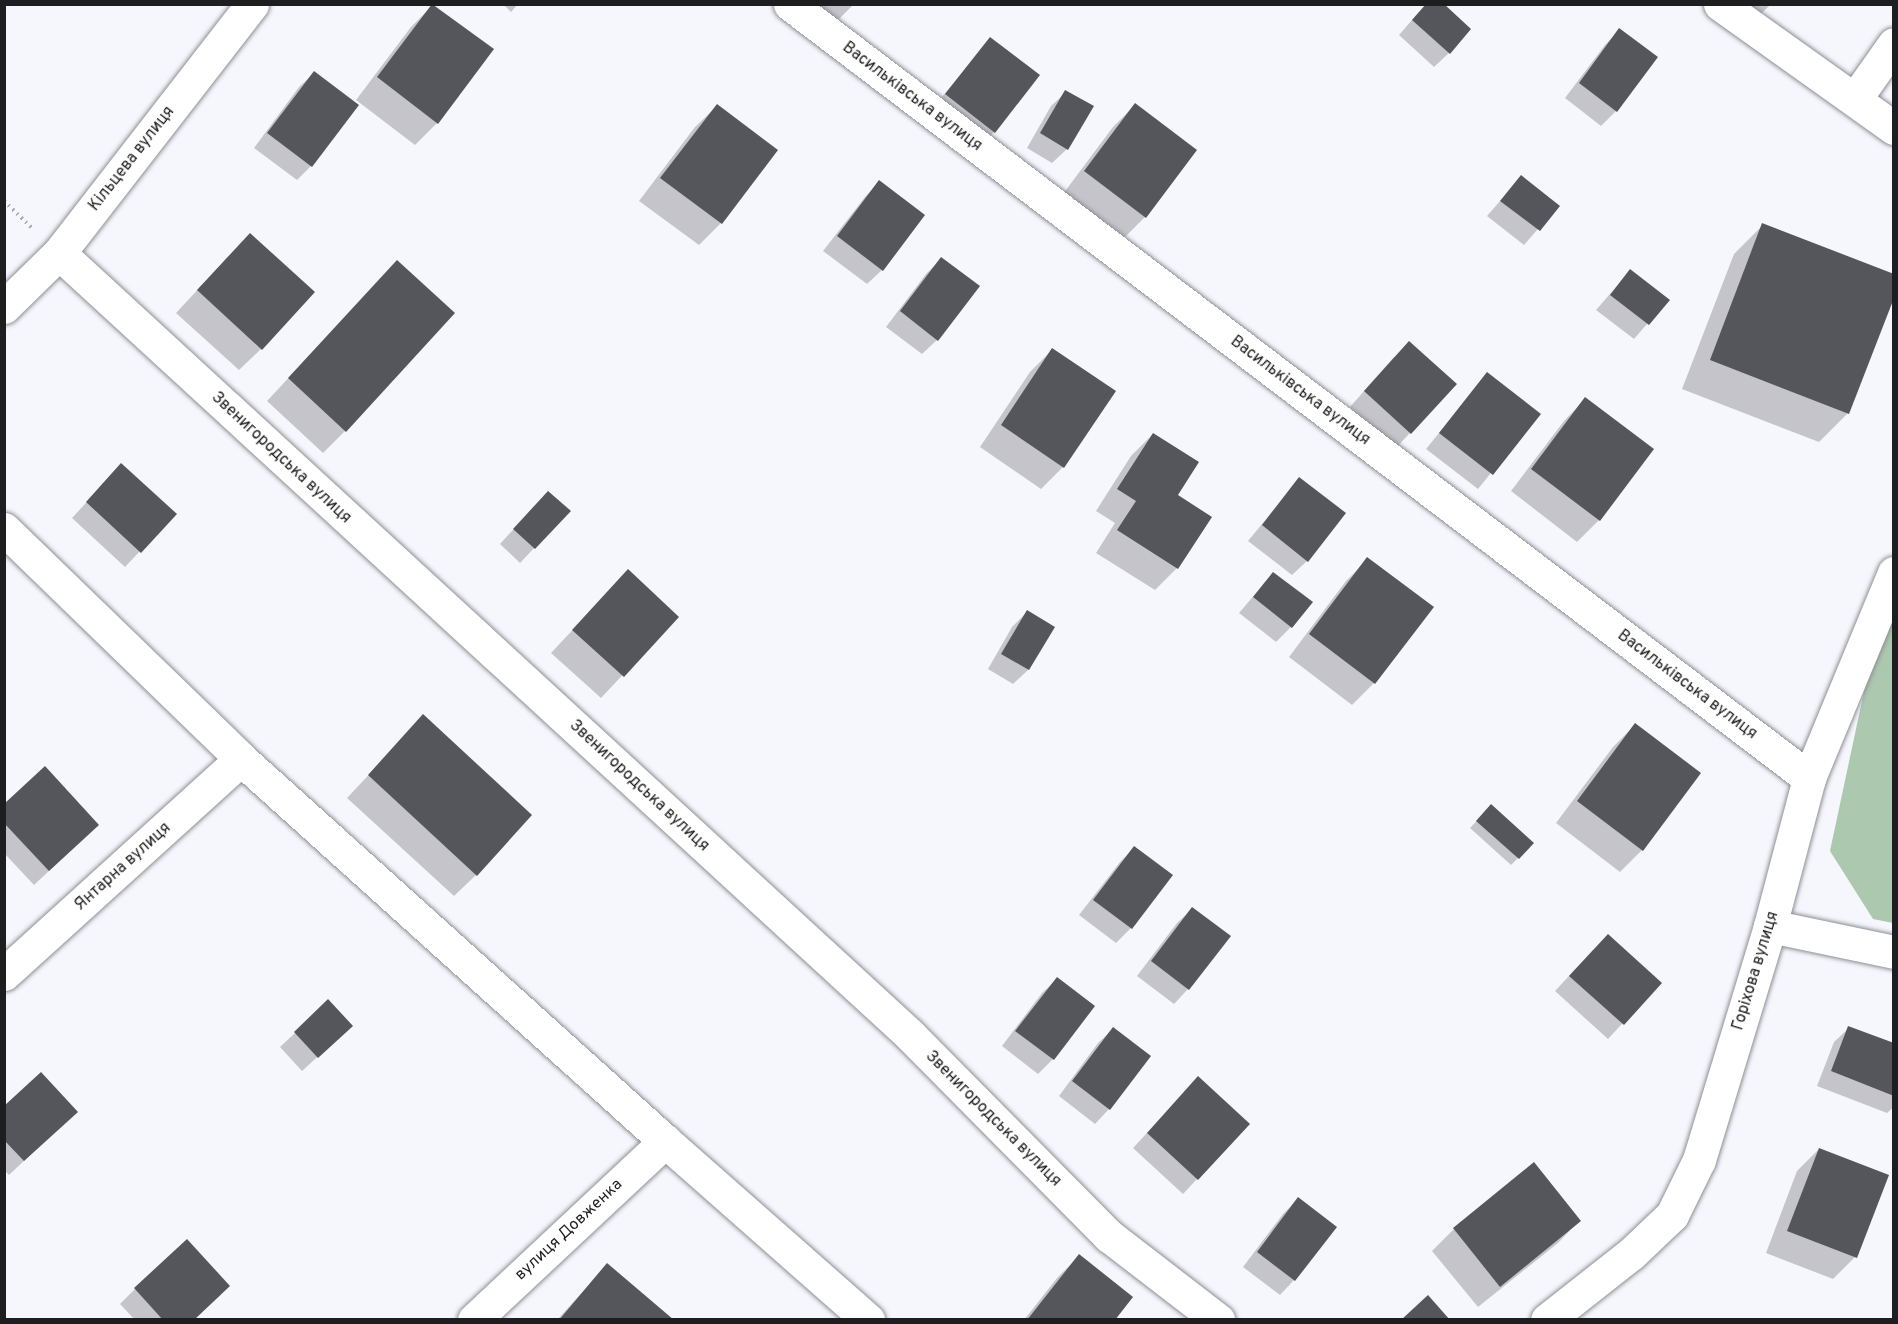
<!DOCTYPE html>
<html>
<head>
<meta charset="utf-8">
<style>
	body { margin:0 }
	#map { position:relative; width:1898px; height:1324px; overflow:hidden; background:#f6f6fd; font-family:Overpass,sans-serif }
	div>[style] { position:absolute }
	.forest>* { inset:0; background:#acc8af }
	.shadow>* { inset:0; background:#0003 }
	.building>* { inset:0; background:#55565b }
	.path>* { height:4px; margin-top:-2px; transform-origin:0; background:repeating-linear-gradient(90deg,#acacb2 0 1.5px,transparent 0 6px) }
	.roads { filter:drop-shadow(0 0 2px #8e8f95) drop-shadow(0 0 2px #8e8f95) }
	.minor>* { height:33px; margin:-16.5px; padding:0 16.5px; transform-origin:16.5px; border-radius:16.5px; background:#fff }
	.tertiary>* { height:33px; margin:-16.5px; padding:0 16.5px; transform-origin:16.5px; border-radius:16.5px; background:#fff }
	span { translate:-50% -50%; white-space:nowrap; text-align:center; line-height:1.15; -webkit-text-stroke:6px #fff; paint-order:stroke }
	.street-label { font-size:16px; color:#1e1e20 }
	.frame { position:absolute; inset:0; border:6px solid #1e1e20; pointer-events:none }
</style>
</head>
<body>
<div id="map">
	<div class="forest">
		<i style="clip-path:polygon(1893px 589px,1893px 923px,1873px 919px,1830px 851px,1872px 654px)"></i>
	</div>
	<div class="shadow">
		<i style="clip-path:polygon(503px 4px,518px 4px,511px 12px)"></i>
		<i style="clip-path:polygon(811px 4px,854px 4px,835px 23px)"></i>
		<i style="clip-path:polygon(1744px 4px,1771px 4px,1760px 15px)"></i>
		<i style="clip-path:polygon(433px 5px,437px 123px,415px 145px,356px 100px,411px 27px)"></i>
		<i style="clip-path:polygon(1419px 12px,1449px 53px,1434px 67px,1399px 35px)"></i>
		<i style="clip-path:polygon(1620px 30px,1616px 111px,1601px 126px,1565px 98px,1605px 45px)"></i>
		<i style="clip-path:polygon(990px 39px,994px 132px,980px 147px,932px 109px)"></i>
		<i style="clip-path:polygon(314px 73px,311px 166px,297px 180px,254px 148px,299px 87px)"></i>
		<i style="clip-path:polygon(1066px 92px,1067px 149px,1052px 163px,1027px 148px,1051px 106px)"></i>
		<i style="clip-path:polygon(1135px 105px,1195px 151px,1145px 217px,1123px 239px,1063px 194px,1113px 127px)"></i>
		<i style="clip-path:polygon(717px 106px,776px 150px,721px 223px,699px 245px,639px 201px,695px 127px)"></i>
		<i style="clip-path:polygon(1521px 177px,1558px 206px,1524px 245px,1487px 216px)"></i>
		<i style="clip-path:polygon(879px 182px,882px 270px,867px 284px,823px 251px,865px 197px)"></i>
		<i style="clip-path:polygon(1763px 225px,1848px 413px,1819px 442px,1682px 389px,1734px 254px)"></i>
		<i style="clip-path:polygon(228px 257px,261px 349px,239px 370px,176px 313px)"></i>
		<i style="clip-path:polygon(941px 259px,937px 340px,922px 354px,886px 327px,926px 274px)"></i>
		<i style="clip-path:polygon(1630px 271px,1668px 300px,1634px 339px,1596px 310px)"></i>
		<i style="clip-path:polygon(376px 284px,345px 431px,323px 453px,267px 401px)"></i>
		<i style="clip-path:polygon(1052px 350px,1063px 467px,1041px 489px,980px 447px,1030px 372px)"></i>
		<i style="clip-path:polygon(1394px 357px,1455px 384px,1396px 448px,1350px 407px)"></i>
		<i style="clip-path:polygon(1487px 374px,1539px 414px,1478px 489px,1426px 449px)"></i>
		<i style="clip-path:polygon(1585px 399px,1599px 520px,1577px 542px,1511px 491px,1564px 421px)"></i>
		<i style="clip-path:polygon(1153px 434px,1177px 568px,1155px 590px,1096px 553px,1115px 523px,1096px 511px,1131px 456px)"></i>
		<i style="clip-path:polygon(1299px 479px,1307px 561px,1292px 575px,1248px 541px)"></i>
		<i style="clip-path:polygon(107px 480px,175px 514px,125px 567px,72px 518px)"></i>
		<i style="clip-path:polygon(534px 507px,569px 511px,520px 563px,500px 544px)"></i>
		<i style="clip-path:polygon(1368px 559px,1374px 683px,1352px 705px,1289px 657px,1346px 581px)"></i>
		<i style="clip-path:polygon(628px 571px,677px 617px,601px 698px,551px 653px)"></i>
		<i style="clip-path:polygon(1273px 573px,1291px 627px,1276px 642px,1239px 613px)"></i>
		<i style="clip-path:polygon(1027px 612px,1053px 627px,1028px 670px,1013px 684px,988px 669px,1012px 627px)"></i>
		<i style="clip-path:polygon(423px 717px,476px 875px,454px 896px,347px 798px)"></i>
		<i style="clip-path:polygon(1635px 725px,1642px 850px,1620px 872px,1556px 823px,1613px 747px)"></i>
		<i style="clip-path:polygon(4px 806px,82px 840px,34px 885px,4px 853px)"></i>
		<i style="clip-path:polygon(1484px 813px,1518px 858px,1511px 865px,1470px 828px)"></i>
		<i style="clip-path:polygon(1134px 848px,1171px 875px,1131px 928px,1116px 943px,1079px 915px,1120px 862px)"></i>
		<i style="clip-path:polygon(1192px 909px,1188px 989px,1174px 1004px,1137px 976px,1177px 923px)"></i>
		<i style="clip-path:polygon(1593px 950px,1660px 983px,1608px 1039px,1555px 991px)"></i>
		<i style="clip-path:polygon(1057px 979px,1053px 1059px,1038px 1074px,1002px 1046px,1042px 993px)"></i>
		<i style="clip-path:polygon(1849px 1028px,1894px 1045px,1894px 1107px,1887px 1113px,1817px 1086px,1834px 1042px)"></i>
		<i style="clip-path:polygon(1113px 1029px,1109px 1109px,1095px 1124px,1059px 1096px,1098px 1043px)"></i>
		<i style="clip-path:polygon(295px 1033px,336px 1040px,302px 1071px,280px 1047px)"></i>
		<i style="clip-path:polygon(1184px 1093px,1197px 1179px,1183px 1194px,1133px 1148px)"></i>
		<i style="clip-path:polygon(4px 1108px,61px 1126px,9px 1175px,4px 1170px)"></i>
		<i style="clip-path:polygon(1819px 1149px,1855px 1257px,1833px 1279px,1766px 1253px,1797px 1171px)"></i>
		<i style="clip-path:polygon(1534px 1165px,1579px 1221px,1558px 1243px,1478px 1307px,1432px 1251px,1454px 1229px)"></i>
		<i style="clip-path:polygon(1298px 1199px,1294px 1280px,1280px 1295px,1243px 1267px,1283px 1214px)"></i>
		<i style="clip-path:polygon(1079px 1256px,1113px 1320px,1024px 1320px,1057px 1278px)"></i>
		<i style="clip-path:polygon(607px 1265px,671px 1320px,557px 1320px)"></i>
		<i style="clip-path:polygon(135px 1289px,193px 1320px,135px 1320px,120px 1304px)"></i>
	</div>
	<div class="building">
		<i style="clip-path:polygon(432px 4px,494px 49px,438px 124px,377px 77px)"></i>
		<i style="clip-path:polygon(1426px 4px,1444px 4px,1471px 29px,1450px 54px,1412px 20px)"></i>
		<i style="clip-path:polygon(1619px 28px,1658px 57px,1617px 112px,1579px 83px)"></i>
		<i style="clip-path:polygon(990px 37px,1040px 75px,995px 133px,945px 94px)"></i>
		<i style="clip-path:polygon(314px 71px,359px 105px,312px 167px,267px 133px)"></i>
		<i style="clip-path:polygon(1065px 90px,1094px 106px,1068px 150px,1040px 133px)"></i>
		<i style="clip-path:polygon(1135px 103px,1197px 150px,1146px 218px,1084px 171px)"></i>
		<i style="clip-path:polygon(717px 104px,778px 150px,722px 224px,660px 178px)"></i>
		<i style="clip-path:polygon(1521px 175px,1560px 206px,1540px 231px,1500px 201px)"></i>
		<i style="clip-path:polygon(879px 180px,925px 215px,883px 271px,837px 236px)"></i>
		<i style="clip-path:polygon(1762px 223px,1894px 274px,1894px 298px,1849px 414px,1710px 360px)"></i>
		<i style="clip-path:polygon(250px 233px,315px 292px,262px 350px,197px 290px)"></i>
		<i style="clip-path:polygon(941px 257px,980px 286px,938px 341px,900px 311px)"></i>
		<i style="clip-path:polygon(397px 260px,455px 313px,346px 432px,288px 378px)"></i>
		<i style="clip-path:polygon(1630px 269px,1670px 300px,1649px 325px,1610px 295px)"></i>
		<i style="clip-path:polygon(1409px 341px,1457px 384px,1411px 434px,1364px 391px)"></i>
		<i style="clip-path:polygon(1052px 348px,1116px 391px,1064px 468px,1001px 425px)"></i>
		<i style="clip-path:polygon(1487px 372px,1541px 414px,1493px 475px,1439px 433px)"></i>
		<i style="clip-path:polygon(1585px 397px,1654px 449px,1600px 521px,1531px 469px)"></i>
		<i style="clip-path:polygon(1153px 433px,1199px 462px,1178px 495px,1212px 517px,1178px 569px,1117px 530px,1136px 501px,1117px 489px)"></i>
		<i style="clip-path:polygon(121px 463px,177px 514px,141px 553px,86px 502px)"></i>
		<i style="clip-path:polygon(1299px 477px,1346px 513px,1308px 562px,1262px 525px)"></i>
		<i style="clip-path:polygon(548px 491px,571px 511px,535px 549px,513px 529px)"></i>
		<i style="clip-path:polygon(1367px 557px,1434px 607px,1375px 684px,1309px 634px)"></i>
		<i style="clip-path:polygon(628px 569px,679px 617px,624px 677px,572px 630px)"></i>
		<i style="clip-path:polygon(1273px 572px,1313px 602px,1292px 628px,1253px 597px)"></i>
		<i style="clip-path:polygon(1027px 610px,1055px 627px,1029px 670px,1001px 654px)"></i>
		<i style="clip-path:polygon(423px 714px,532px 815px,477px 876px,368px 775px)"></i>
		<i style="clip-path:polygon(1635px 723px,1701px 773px,1643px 851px,1577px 801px)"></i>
		<i style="clip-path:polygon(45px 766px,99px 825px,49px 871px,4px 823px,4px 804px)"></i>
		<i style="clip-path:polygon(1491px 804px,1534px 843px,1519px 859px,1476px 821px)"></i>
		<i style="clip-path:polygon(1134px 846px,1173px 875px,1132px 929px,1093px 900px)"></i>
		<i style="clip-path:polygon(1192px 907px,1231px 936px,1189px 990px,1151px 961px)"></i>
		<i style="clip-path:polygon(1608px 934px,1662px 983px,1624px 1025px,1569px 976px)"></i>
		<i style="clip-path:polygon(1057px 977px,1095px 1006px,1054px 1060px,1015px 1031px)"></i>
		<i style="clip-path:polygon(328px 999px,353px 1026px,318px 1058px,294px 1032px)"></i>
		<i style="clip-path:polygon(1848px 1026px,1894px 1043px,1894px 1096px,1831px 1071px)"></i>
		<i style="clip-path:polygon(1113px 1027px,1151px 1056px,1110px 1110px,1072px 1081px)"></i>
		<i style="clip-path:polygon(41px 1072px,78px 1112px,24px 1161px,4px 1140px,4px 1106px)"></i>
		<i style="clip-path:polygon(1198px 1076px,1250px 1124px,1198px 1180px,1147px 1133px)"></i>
		<i style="clip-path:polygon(1819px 1148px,1889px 1175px,1857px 1258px,1787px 1231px)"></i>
		<i style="clip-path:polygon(1534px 1162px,1581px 1221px,1500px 1287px,1453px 1228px)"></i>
		<i style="clip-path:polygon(1298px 1197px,1337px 1227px,1295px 1281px,1257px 1252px)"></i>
		<i style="clip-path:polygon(187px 1239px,230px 1286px,194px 1320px,163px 1320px,134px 1288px)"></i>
		<i style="clip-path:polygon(1079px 1254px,1133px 1297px,1115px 1320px,1027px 1320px)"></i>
		<i style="clip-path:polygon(607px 1263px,674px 1320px,559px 1320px)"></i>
		<i style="clip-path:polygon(1428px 1295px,1450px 1320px,1401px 1320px)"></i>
	</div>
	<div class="path">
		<i style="left:4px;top:201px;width:42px;rotate:44deg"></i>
	</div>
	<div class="roads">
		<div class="minor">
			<i style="left:790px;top:4px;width:1280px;rotate:37.22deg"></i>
			<i style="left:1720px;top:4px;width:214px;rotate:35.5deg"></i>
			<i style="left:1855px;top:99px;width:67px;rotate:-54.7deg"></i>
			<i style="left:59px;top:253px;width:1156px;rotate:42.58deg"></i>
			<i style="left:910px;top:1035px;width:283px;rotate:45.3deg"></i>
			<i style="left:1109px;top:1236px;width:138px;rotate:37.6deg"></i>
			<i style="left:4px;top:307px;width:77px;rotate:-44.5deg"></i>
			<i style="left:59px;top:253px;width:315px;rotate:-52.2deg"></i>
			<i style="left:1770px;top:926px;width:127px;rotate:11.8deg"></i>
			<i style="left:4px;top:974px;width:320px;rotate:-42.2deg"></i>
			<i style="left:474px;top:1320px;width:262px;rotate:-43.1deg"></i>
			<i style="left:1547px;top:1320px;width:107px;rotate:-38.2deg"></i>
			<i style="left:1631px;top:1254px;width:57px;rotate:-43.6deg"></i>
			<i style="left:1672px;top:1215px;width:61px;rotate:-63.9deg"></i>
			<i style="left:1699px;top:1160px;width:245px;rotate:-73.1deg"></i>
			<i style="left:1770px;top:926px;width:153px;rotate:-75.2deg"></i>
			<i style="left:1809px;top:778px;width:222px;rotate:-67.5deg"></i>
		</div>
		<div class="tertiary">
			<i style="left:4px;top:529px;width:330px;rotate:44.1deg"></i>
			<i style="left:241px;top:759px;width:571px;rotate:42.02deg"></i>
			<i style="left:665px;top:1141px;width:271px;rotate:41.4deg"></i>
		</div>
	</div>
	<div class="street-label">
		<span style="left:912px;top:97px;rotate:37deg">Васильківська вулиця</span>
		<span style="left:132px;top:159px;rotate:-52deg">Кільцева вулиця</span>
		<span style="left:1300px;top:391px;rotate:37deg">Васильківська вулиця</span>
		<span style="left:281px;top:458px;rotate:43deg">Звенигородська вулиця</span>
		<span style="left:1687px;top:685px;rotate:37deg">Васильківська вулиця</span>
		<span style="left:639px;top:786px;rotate:43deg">Звенигородська вулиця</span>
		<span style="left:123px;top:867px;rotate:-42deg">Янтарна вулиця</span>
		<span style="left:1756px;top:971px;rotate:-73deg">Горіхова вулиця</span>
		<span style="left:993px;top:1119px;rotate:45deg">Звенигородська вулиця</span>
		<span style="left:569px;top:1230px;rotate:-43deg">вулиця Довженка</span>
	</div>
	<div class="frame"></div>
</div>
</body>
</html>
